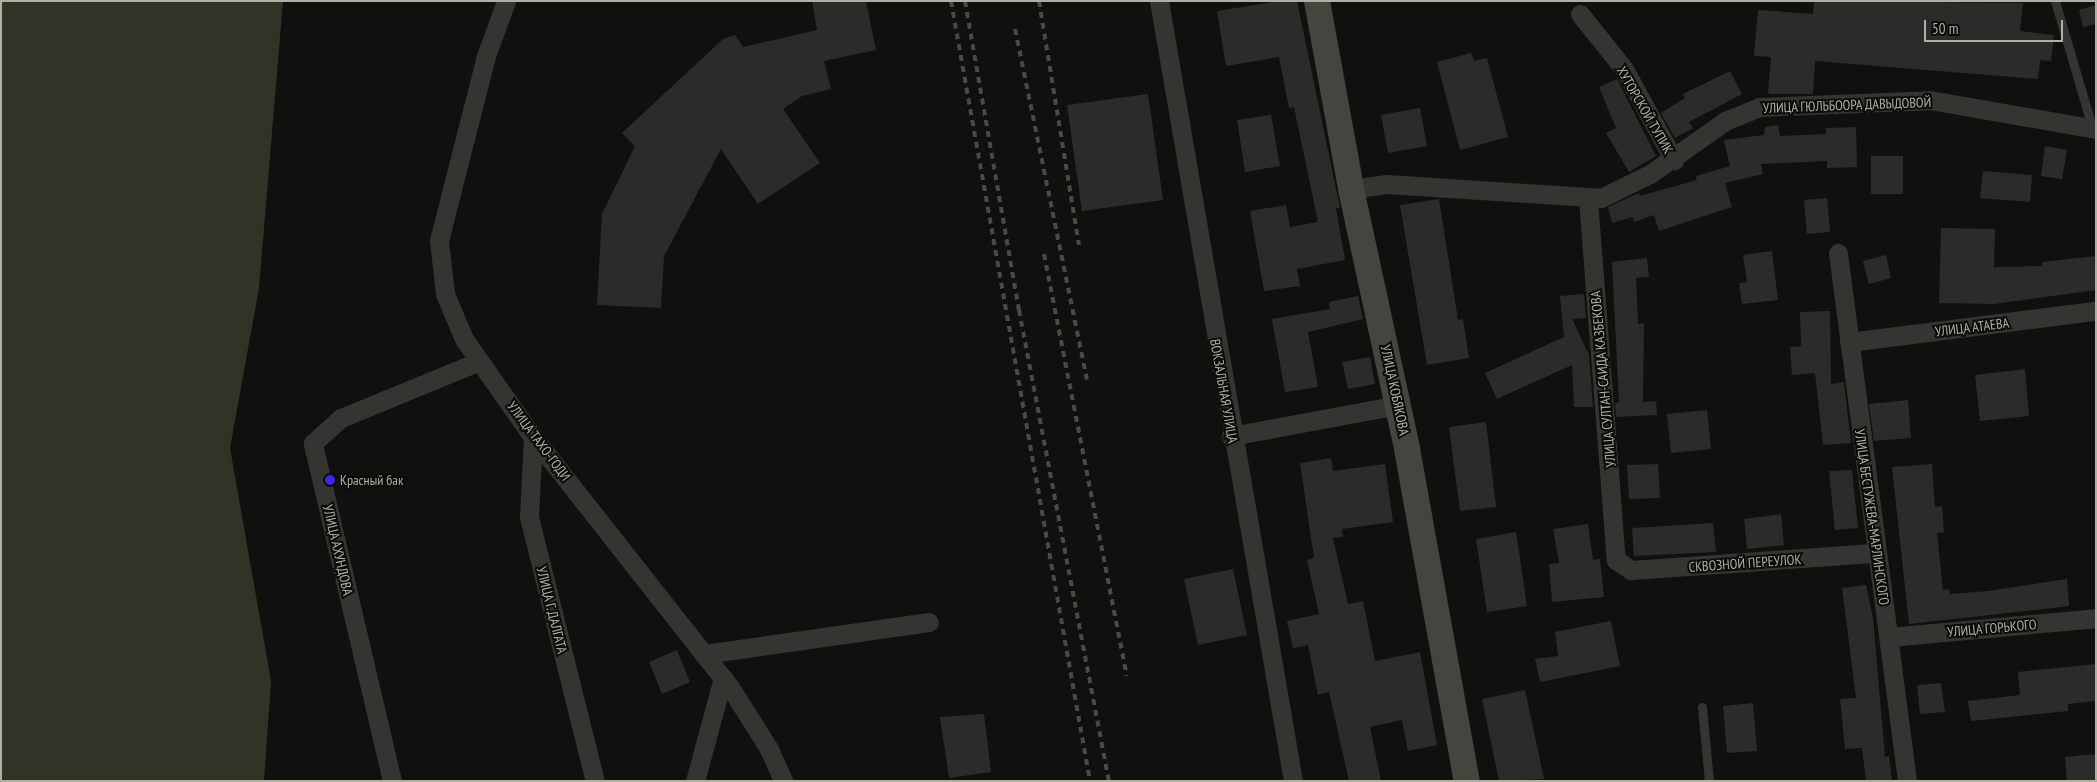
<!DOCTYPE html>
<html>
<head>
<meta charset="utf-8">
<style>
	body { margin:0 }
	#map { position:relative; width:2097px; height:782px; overflow:hidden; background:#10100f; font-family:"PT Sans Narrow",sans-serif }
	div>[style] { position:absolute }
	.water>* { inset:0; background:#333226 }
	.building>* { inset:0; background:#2b2c2a }
	.lane>* { height:9px; margin:-4.5px; padding:0 4.5px; transform-origin:4.5px; border-radius:4.5px; background:#343530 }
	.street>* { height:19px; margin:-9.5px; padding:0 9.5px; transform-origin:9.5px; border-radius:9.5px; background:#343530 }
	.secondary>* { height:26px; margin:-13px; padding:0 13px; transform-origin:13px; border-radius:13px; background:#44453e }
	.rail>* { height:4px; margin-top:-2px; transform-origin:0; background:repeating-linear-gradient(90deg,#494a43 0 6px,transparent 0 11px) }
	.dots>* { width:14px; height:14px; translate:-50% -50%; box-sizing:border-box; border:2px solid #0b0b0a; border-radius:50% }
	span { translate:-50% -50%; white-space:nowrap; text-align:center; line-height:1.15; -webkit-text-stroke:4px #0b0b0a; paint-order:stroke }
	.street-label { font-size:14px; color:#afb1a0 }
	.poi-label { font-size:14px; color:#afb1a0 }
	.left { translate:0 -50%; text-align:left }
	.frame { position:absolute; inset:0; border:2px solid #afb1a0; pointer-events:none }
	.scale { position:absolute; left:1924px; top:20px; width:139px; height:22px; box-sizing:border-box; border:2px solid #afb1a0; border-top:0; padding-left:6px; font-size:15px; line-height:18px; white-space:nowrap; color:#afb1a0; -webkit-text-stroke:4px #0b0b0a; paint-order:stroke }
</style>
</head>
<body>
<div id="map">
	<div class="water">
		<i style="clip-path:polygon(1px 1px,283px 1px,259px 288px,230px 448px,271px 681px,264px 781px,1px 781px)"></i>
	</div>
	<div class="building">
		<i style="clip-path:polygon(812px 1px,866px 1px,876px 50px,824px 61px,831px 89px,802px 96px,783px 109px,820px 163px,758px 204px,721px 149px,664px 256px,661px 308px,597px 305px,602px 214px,635px 146px,622px 133px,723px 39px,735px 35px,743px 47px,817px 30px)"></i>
		<i style="clip-path:polygon(1279px 1px,1297px 1px,1340px 208px,1336px 208px,1345px 260px,1297px 269px,1300px 286px,1264px 291px,1250px 211px,1286px 205px,1290px 227px,1318px 222px,1294px 107px,1289px 108px,1279px 57px,1226px 66px,1217px 11px)"></i>
		<i style="clip-path:polygon(1814px 1px,2023px 3px,2020px 31px,2054px 35px,2051px 61px,2040px 60px,2038px 79px,1815px 61px,1813px 94px,1768px 94px,1771px 57px,1754px 56px,1758px 10px,1813px 14px)"></i>
		<i style="clip-path:polygon(2096px 5px,2096px 24px,2083px 27px,2079px 10px)"></i>
		<i style="clip-path:polygon(1471px 53px,1474px 61px,1487px 58px,1508px 137px,1460px 150px,1437px 62px)"></i>
		<i style="clip-path:polygon(1730px 71px,1742px 94px,1689px 122px,1693px 128px,1675px 138px,1661px 113px,1685px 98px,1683px 94px)"></i>
		<i style="clip-path:polygon(1617px 79px,1656px 156px,1629px 172px,1606px 133px,1616px 128px,1599px 87px)"></i>
		<i style="clip-path:polygon(1148px 94px,1163px 200px,1082px 211px,1067px 105px)"></i>
		<i style="clip-path:polygon(1420px 108px,1427px 146px,1388px 153px,1381px 115px)"></i>
		<i style="clip-path:polygon(1271px 115px,1280px 166px,1245px 172px,1237px 120px)"></i>
		<i style="clip-path:polygon(1778px 125px,1780px 136px,1826px 134px,1826px 128px,1856px 127px,1857px 167px,1827px 168px,1827px 161px,1761px 164px,1763px 174px,1725px 183px,1732px 207px,1659px 231px,1654px 215px,1634px 222px,1633px 217px,1612px 223px,1608px 207px,1639px 193px,1640px 196px,1697px 180px,1696px 176px,1730px 166px,1724px 140px,1764px 135px,1765px 127px)"></i>
		<i style="clip-path:polygon(2045px 146px,2067px 150px,2062px 179px,2041px 176px)"></i>
		<i style="clip-path:polygon(1871px 156px,1903px 156px,1903px 194px,1871px 194px)"></i>
		<i style="clip-path:polygon(1983px 171px,2032px 175px,2030px 202px,1980px 198px)"></i>
		<i style="clip-path:polygon(1827px 198px,1830px 232px,1807px 234px,1804px 200px)"></i>
		<i style="clip-path:polygon(1439px 199px,1458px 320px,1463px 319px,1469px 358px,1427px 365px,1400px 205px)"></i>
		<i style="clip-path:polygon(1941px 228px,1995px 229px,1994px 267px,2042px 266px,2042px 262px,2096px 256px,2096px 290px,1994px 304px,1939px 303px)"></i>
		<i style="clip-path:polygon(1772px 251px,1778px 300px,1742px 304px,1739px 283px,1747px 282px,1743px 255px)"></i>
		<i style="clip-path:polygon(1886px 255px,1891px 278px,1869px 284px,1863px 261px)"></i>
		<i style="clip-path:polygon(1647px 258px,1649px 277px,1636px 278px,1638px 324px,1644px 323px,1643px 402px,1656px 401px,1657px 415px,1616px 417px,1615px 403px,1619px 403px,1612px 262px)"></i>
		<i style="clip-path:polygon(1584px 294px,1586px 318px,1572px 319px,1589px 355px,1593px 407px,1574px 407px,1572px 365px,1497px 399px,1485px 373px,1564px 337px,1560px 296px)"></i>
		<i style="clip-path:polygon(1358px 296px,1363px 319px,1308px 332px,1318px 387px,1285px 392px,1272px 319px,1330px 309px,1329px 302px)"></i>
		<i style="clip-path:polygon(1830px 311px,1831px 384px,1844px 382px,1851px 443px,1823px 445px,1815px 373px,1792px 375px,1790px 347px,1801px 346px,1800px 312px)"></i>
		<i style="clip-path:polygon(1370px 357px,1375px 384px,1348px 389px,1342px 362px)"></i>
		<i style="clip-path:polygon(2025px 369px,2029px 416px,1980px 421px,1975px 375px)"></i>
		<i style="clip-path:polygon(1908px 400px,1911px 438px,1874px 441px,1869px 404px)"></i>
		<i style="clip-path:polygon(1707px 410px,1711px 449px,1671px 453px,1667px 414px)"></i>
		<i style="clip-path:polygon(1486px 422px,1496px 507px,1460px 511px,1449px 427px)"></i>
		<i style="clip-path:polygon(1331px 458px,1333px 471px,1385px 464px,1393px 522px,1342px 529px,1343px 537px,1333px 538px,1348px 604px,1363px 601px,1375px 661px,1420px 652px,1437px 745px,1408px 751px,1402px 720px,1370px 727px,1381px 781px,1349px 781px,1329px 692px,1318px 695px,1308px 645px,1293px 648px,1287px 621px,1319px 614px,1307px 560px,1314px 558px,1300px 463px)"></i>
		<i style="clip-path:polygon(1658px 464px,1660px 498px,1629px 499px,1627px 465px)"></i>
		<i style="clip-path:polygon(1932px 464px,1935px 507px,1942px 506px,1944px 532px,1937px 533px,1943px 590px,1949px 589px,1950px 594px,1988px 591px,2067px 579px,2069px 606px,1909px 624px,1892px 467px)"></i>
		<i style="clip-path:polygon(1852px 470px,1858px 528px,1835px 530px,1829px 471px)"></i>
		<i style="clip-path:polygon(1781px 514px,1784px 545px,1747px 549px,1744px 519px)"></i>
		<i style="clip-path:polygon(1713px 523px,1716px 552px,1634px 556px,1632px 528px)"></i>
		<i style="clip-path:polygon(1588px 524px,1593px 560px,1600px 559px,1604px 597px,1552px 602px,1549px 564px,1559px 563px,1553px 529px)"></i>
		<i style="clip-path:polygon(1516px 532px,1527px 606px,1487px 612px,1476px 539px)"></i>
		<i style="clip-path:polygon(1233px 569px,1247px 635px,1198px 645px,1184px 579px)"></i>
		<i style="clip-path:polygon(1866px 585px,1873px 618px,1885px 757px,1889px 756px,1892px 781px,1866px 781px,1862px 748px,1845px 749px,1840px 699px,1856px 698px,1842px 588px)"></i>
		<i style="clip-path:polygon(1611px 621px,1620px 666px,1540px 682px,1535px 659px,1558px 656px,1555px 632px)"></i>
		<i style="clip-path:polygon(677px 650px,690px 682px,662px 694px,649px 662px)"></i>
		<i style="clip-path:polygon(2096px 664px,2096px 701px,2068px 704px,2068px 711px,1971px 721px,1968px 701px,2020px 695px,2018px 672px)"></i>
		<i style="clip-path:polygon(1941px 683px,1945px 712px,1920px 714px,1917px 685px)"></i>
		<i style="clip-path:polygon(1525px 690px,1544px 779px,1499px 781px,1482px 699px)"></i>
		<i style="clip-path:polygon(1753px 703px,1757px 751px,1727px 753px,1723px 706px)"></i>
		<i style="clip-path:polygon(984px 714px,991px 772px,949px 778px,940px 717px)"></i>
		<i style="clip-path:polygon(2096px 754px,2096px 781px,2067px 781px,2065px 757px)"></i>
	</div>
	<div class="lane">
		<i style="left:2055px;top:1px;width:131px;rotate:73.6deg"></i>
		<i style="left:1702px;top:707px;width:74px;rotate:84.6deg"></i>
	</div>
	<div class="street">
		<i style="left:506px;top:1px;width:59px;rotate:110deg"></i>
		<i style="left:486px;top:56px;width:191px;rotate:104.3deg"></i>
		<i style="left:439px;top:241px;width:53px;rotate:83.5deg"></i>
		<i style="left:445px;top:294px;width:49px;rotate:67.1deg"></i>
		<i style="left:464px;top:339px;width:120px;rotate:54.9deg"></i>
		<i style="left:533px;top:437px;width:318px;rotate:51.8deg"></i>
		<i style="left:730px;top:687px;width:73px;rotate:57.8deg"></i>
		<i style="left:769px;top:749px;width:35px;rotate:66deg"></i>
		<i style="left:1159px;top:1px;width:791px;rotate:80.25deg"></i>
		<i style="left:1580px;top:14px;width:70px;rotate:51.3deg"></i>
		<i style="left:1624px;top:69px;width:104px;rotate:61.2deg"></i>
		<i style="left:1351px;top:189px;width:36px;rotate:-8deg"></i>
		<i style="left:1387px;top:184px;width:214px;rotate:3.7deg"></i>
		<i style="left:1601px;top:198px;width:55px;rotate:-26.1deg"></i>
		<i style="left:1650px;top:174px;width:92px;rotate:-35.2deg"></i>
		<i style="left:1725px;top:121px;width:37px;rotate:-22deg"></i>
		<i style="left:1759px;top:107px;width:171px;rotate:-2.3deg"></i>
		<i style="left:1930px;top:100px;width:169px;rotate:9.9deg"></i>
		<i style="left:1588px;top:199px;width:362px;rotate:85.6deg"></i>
		<i style="left:1616px;top:560px;width:18px;rotate:34deg"></i>
		<i style="left:1631px;top:570px;width:246px;rotate:-4deg"></i>
		<i style="left:1838px;top:253px;width:532px;rotate:82.55deg"></i>
		<i style="left:1849px;top:342px;width:249px;rotate:-7.2deg"></i>
		<i style="left:1231px;top:436px;width:170px;rotate:-10.5deg"></i>
		<i style="left:533px;top:437px;width:80px;rotate:92.9deg"></i>
		<i style="left:529px;top:517px;width:272px;rotate:76deg"></i>
		<i style="left:1889px;top:637px;width:208px;rotate:-5.2deg"></i>
		<i style="left:704px;top:654px;width:227px;rotate:-8.1deg"></i>
		<i style="left:392px;top:781px;width:347px;rotate:-103.2deg"></i>
		<i style="left:313px;top:443px;width:38px;rotate:-42deg"></i>
		<i style="left:341px;top:418px;width:150px;rotate:-22.3deg"></i>
		<i style="left:695px;top:781px;width:107px;rotate:-74.8deg"></i>
	</div>
	<div class="secondary">
		<i style="left:1317px;top:1px;width:191px;rotate:79.7deg"></i>
		<i style="left:1351px;top:189px;width:266px;rotate:77.8deg"></i>
		<i style="left:1407px;top:449px;width:337px;rotate:79.8deg"></i>
	</div>
	<div class="rail">
		<i style="left:951px;top:1px;width:792px;rotate:79.9deg"></i>
		<i style="left:965px;top:1px;width:314px;rotate:80.1deg"></i>
		<i style="left:1019px;top:310px;width:480px;rotate:79.2deg"></i>
		<i style="left:1039px;top:1px;width:247px;rotate:80.7deg"></i>
		<i style="left:1015px;top:29px;width:358px;rotate:78.4deg"></i>
		<i style="left:1044px;top:254px;width:430px;rotate:78.9deg"></i>
	</div>
	<div class="dots">
		<i style="left:330px;top:480px;background:#3726f1"></i>
	</div>
	<div class="street-label">
		<span style="left:1847px;top:105px;rotate:-2deg">УЛИЦА ГЮЛЬБООРА ДАВЫДОВОЙ</span>
		<span style="left:1645px;top:110px;rotate:60deg">ХУТОРСКОЙ ТУПИК</span>
		<span style="left:1972px;top:327px;rotate:-7deg">УЛИЦА АТАЕВА</span>
		<span style="left:1603px;top:379px;rotate:-95deg">УЛИЦА СУЛТАН-САИДА КАЗБЕКОВА</span>
		<span style="left:1395px;top:390px;rotate:78deg">УЛИЦА КОБЯКОВА</span>
		<span style="left:1224px;top:391px;rotate:80deg">ВОКЗАЛЬНАЯ УЛИЦА</span>
		<span style="left:539px;top:441px;rotate:53deg">УЛИЦА ТАХО-ГОДИ</span>
		<span style="left:1872px;top:517px;rotate:82deg">УЛИЦА БЕСТУЖЕВА-МАРЛИНСКОГО</span>
		<span style="left:338px;top:550px;rotate:77deg">УЛИЦА АХУНДОВА</span>
		<span style="left:1745px;top:563px;rotate:-4deg">СКВОЗНОЙ ПЕРЕУЛОК</span>
		<span style="left:552px;top:610px;rotate:76deg">УЛИЦА Г. ДАЛГАТА</span>
		<span style="left:1992px;top:628px;rotate:-5deg">УЛИЦА ГОРЬКОГО</span>
	</div>
	<div class="poi-label">
		<span class="left" style="left:340px;top:480px">Красный бак</span>
	</div>
	<div class="frame"></div>
	<div class="scale">50 m</div>
</div>
</body>
</html>
